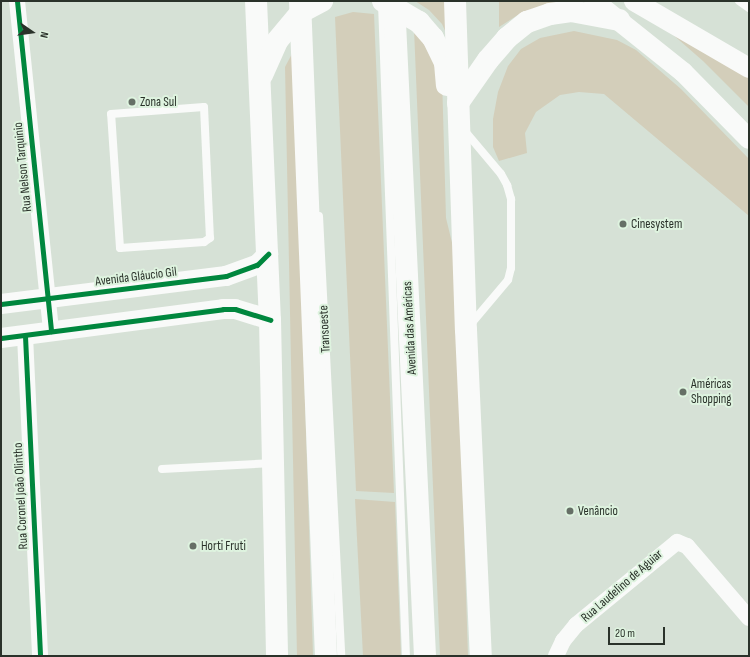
<!DOCTYPE html>
<html>
<head>
<meta charset="utf-8">
<style>
	body { margin:0 }
	#map { position:relative; width:750px; height:657px; overflow:hidden; background:#d6e1d6; font-family:"Sofia Sans Condensed",sans-serif }
	div>[style] { position:absolute }
	.green>* { inset:0; background:#d3ceba }
	.service>* { height:8px; margin:-4px; padding:0 4px; transform-origin:4px; border-radius:4px; background:#f9faf9 }
	.minor>* { height:16px; margin:-8px; padding:0 8px; transform-origin:8px; border-radius:8px; background:#f9faf9 }
	.tertiary>* { height:20px; margin:-10px; padding:0 10px; transform-origin:10px; border-radius:10px; background:#f9faf9 }
	.secondary>* { height:22px; margin:-11px; padding:0 11px; transform-origin:11px; border-radius:11px; background:#f9faf9 }
	.trunk>* { height:22px; margin:-11px; padding:0 11px; transform-origin:11px; border-radius:11px; background:#f9faf9 }
	.cycleway>* { height:5px; margin:-2.5px; padding:0 2.5px; transform-origin:2.5px; border-radius:2.5px; background:#00873e }
	.dots>* { width:11px; height:11px; translate:-50% -50%; box-sizing:border-box; border:2px solid #def3df; border-radius:50% }
	span { translate:-50% -50%; white-space:nowrap; text-align:center; line-height:1.15; -webkit-text-stroke:4px #def3df; paint-order:stroke }
	.poi-label { font-size:13px; color:#2a322a }
	.left { translate:0 -50%; text-align:left }
	.street-label { font-size:13px; color:#2a322a }
	.frame { position:absolute; inset:0; border:2px solid #2a322a; pointer-events:none }
	.north { position:absolute; left:12px; top:12px; width:40px; height:40px; -webkit-text-stroke:3px #def3df; paint-order:stroke; rotate:103deg; font-size:11px; font-weight:700; line-height:16px; text-align:center; color:#2a322a }
	.north::after { content:''; display:block; margin:auto; width:14px; height:18px; background:#2a322a; clip-path:polygon(50% 0,100% 100%,50% 72%,0 100%) }
	.scale { position:absolute; left:608px; top:627px; width:57px; height:18px; box-sizing:border-box; border:2px solid #2a322a; border-top:0; padding-left:5px; font-size:12px; line-height:14px; white-space:nowrap; color:#2a322a; -webkit-text-stroke:3px #def3df; paint-order:stroke }
</style>
</head>
<body>
<div id="map">
	<div class="green">
		<i style="clip-path:polygon(415px 1px,450px 1px,452px 46px,442px 24px,429px 10px)"></i>
		<i style="clip-path:polygon(499px 1px,565px 1px,521px 13px,499px 27px)"></i>
		<i style="clip-path:polygon(353px 12px,374px 14px,394px 493px,356px 491px,335px 17px)"></i>
		<i style="clip-path:polygon(663px 26px,749px 76px,749px 107px,703px 61px)"></i>
		<i style="clip-path:polygon(414px 29px,428px 45px,442px 77px,446px 218px,455px 255px,468px 656px,440px 656px)"></i>
		<i style="clip-path:polygon(574px 31px,617px 40px,636px 50px,681px 89px,749px 159px,749px 216px,604px 94px,579px 92px,560px 95px,536px 112px,525px 133px,527px 153px,499px 161px,493px 147px,493px 119px,498px 92px,508px 66px,521px 49px,540px 38px)"></i>
		<i style="clip-path:polygon(294px 50px,313px 656px,297px 656px,285px 67px)"></i>
		<i style="clip-path:polygon(355px 499px,395px 502px,401px 656px,363px 656px)"></i>
	</div>
	<div class="service">
		<i style="left:739px;top:1px;width:12px;rotate:35deg"></i>
		<i style="left:382px;top:3px;width:653px;rotate:87.9deg"></i>
		<i style="left:204px;top:107px;width:131px;rotate:87.4deg"></i>
		<i style="left:210px;top:238px;width:7px;rotate:146deg"></i>
		<i style="left:204px;top:242px;width:84px;rotate:175.9deg"></i>
		<i style="left:120px;top:248px;width:134px;rotate:-93.8deg"></i>
		<i style="left:111px;top:114px;width:93px;rotate:-4.3deg"></i>
		<i style="left:464px;top:130px;width:57px;rotate:49.9deg"></i>
		<i style="left:501px;top:174px;width:13px;rotate:61deg"></i>
		<i style="left:507px;top:185px;width:15px;rotate:74deg"></i>
		<i style="left:511px;top:199px;width:69px;rotate:90deg"></i>
		<i style="left:511px;top:268px;width:12px;rotate:104deg"></i>
		<i style="left:508px;top:280px;width:59px;rotate:130.2deg"></i>
		<i style="left:319px;top:216px;width:441px;rotate:87.1deg"></i>
		<i style="left:162px;top:469px;width:111px;rotate:-3.1deg"></i>
	</div>
	<div class="minor">
		<i style="left:17px;top:1px;width:332px;rotate:84.1deg"></i>
		<i style="left:25px;top:336px;width:320px;rotate:87.3deg"></i>
		<i style="left:556px;top:656px;width:17px;rotate:-65deg"></i>
		<i style="left:563px;top:641px;width:21px;rotate:-51deg"></i>
		<i style="left:576px;top:625px;width:131px;rotate:-39.4deg"></i>
		<i style="left:677px;top:542px;width:11px;rotate:22deg"></i>
		<i style="left:687px;top:546px;width:95px;rotate:49.3deg"></i>
	</div>
	<div class="tertiary">
		<i style="left:594px;top:1px;width:114px;rotate:38.6deg"></i>
		<i style="left:683px;top:72px;width:94px;rotate:45.4deg"></i>
		<i style="left:634px;top:1px;width:133px;rotate:30.2deg"></i>
		<i style="left:1px;top:304px;width:227px;rotate:-7.1deg"></i>
		<i style="left:226px;top:276px;width:33px;rotate:-20deg"></i>
		<i style="left:257px;top:265px;width:16px;rotate:-45deg"></i>
		<i style="left:1px;top:338px;width:224px;rotate:-7.4deg"></i>
		<i style="left:223px;top:309px;width:12px"></i>
		<i style="left:235px;top:309px;width:37px;rotate:17deg"></i>
	</div>
	<div class="secondary">
		<i style="left:256px;top:1px;width:319px;rotate:87.5deg"></i>
		<i style="left:270px;top:320px;width:336px;rotate:88.8deg"></i>
		<i style="left:383px;top:1px;width:42px;rotate:30.3deg"></i>
		<i style="left:419px;top:22px;width:21px;rotate:49deg"></i>
		<i style="left:433px;top:38px;width:28px;rotate:64deg"></i>
		<i style="left:445px;top:63px;width:22px;rotate:85deg"></i>
		<i style="left:455px;top:1px;width:329px;rotate:88.1deg"></i>
		<i style="left:466px;top:330px;width:326px;rotate:87.4deg"></i>
		<i style="left:262px;top:75px;width:37px;rotate:-66deg"></i>
		<i style="left:277px;top:41px;width:38px;rotate:-50deg"></i>
		<i style="left:301px;top:12px;width:24px;rotate:-28deg"></i>
		<i style="left:458px;top:103px;width:52px;rotate:-55.1deg"></i>
		<i style="left:488px;top:60px;width:29px;rotate:-49deg"></i>
		<i style="left:507px;top:38px;width:26px;rotate:-39deg"></i>
		<i style="left:527px;top:22px;width:24px;rotate:-19deg"></i>
		<i style="left:550px;top:14px;width:21px;rotate:-8deg"></i>
		<i style="left:571px;top:11px;width:49px;rotate:10.6deg"></i>
	</div>
	<div class="trunk">
		<i style="left:300px;top:1px;width:656px;rotate:87.73deg"></i>
		<i style="left:394px;top:1px;width:656px;rotate:87.29deg"></i>
	</div>
	<div class="cycleway">
		<i style="left:17px;top:1px;width:332px;rotate:84.1deg"></i>
		<i style="left:1px;top:304px;width:227px;rotate:-7.1deg"></i>
		<i style="left:226px;top:276px;width:33px;rotate:-20deg"></i>
		<i style="left:257px;top:265px;width:16px;rotate:-45deg"></i>
		<i style="left:25px;top:336px;width:320px;rotate:87.3deg"></i>
		<i style="left:1px;top:338px;width:224px;rotate:-7.4deg"></i>
		<i style="left:223px;top:309px;width:12px"></i>
		<i style="left:235px;top:309px;width:37px;rotate:17deg"></i>
	</div>
	<div class="dots">
		<i style="left:132px;top:102px;background:#666f66"></i>
		<i style="left:623px;top:224px;background:#666f66"></i>
		<i style="left:683px;top:392px;background:#666f66"></i>
		<i style="left:570px;top:511px;background:#666f66"></i>
		<i style="left:193px;top:546px;background:#666f66"></i>
	</div>
	<div class="poi-label">
		<span class="left" style="left:140px;top:102px">Zona Sul</span>
		<span class="left" style="left:631px;top:224px">Cinesystem</span>
		<span class="left" style="left:691px;top:392px">Américas<br>Shopping</span>
		<span class="left" style="left:578px;top:511px">Venâncio</span>
		<span class="left" style="left:201px;top:546px">Horti Fruti</span>
	</div>
	<div class="street-label">
		<span style="left:23px;top:167px;rotate:-96deg">Rua Nelson Tarquinio</span>
		<span style="left:136px;top:277px;rotate:-7deg">Avenida Gláucio Gil</span>
		<span style="left:410px;top:328px;rotate:-93deg">Avenida das Américas</span>
		<span style="left:325px;top:329px;rotate:-93deg">Transoeste</span>
		<span style="left:21px;top:496px;rotate:-93deg">Rua Coronel João Olintho</span>
		<span style="left:622px;top:586px;rotate:-41deg">Rua Laudelino de Aguiar</span>
	</div>
	<div class="frame"></div>
	<div class="north">N</div>
	<div class="scale">20 m</div>
</div>
</body>
</html>
